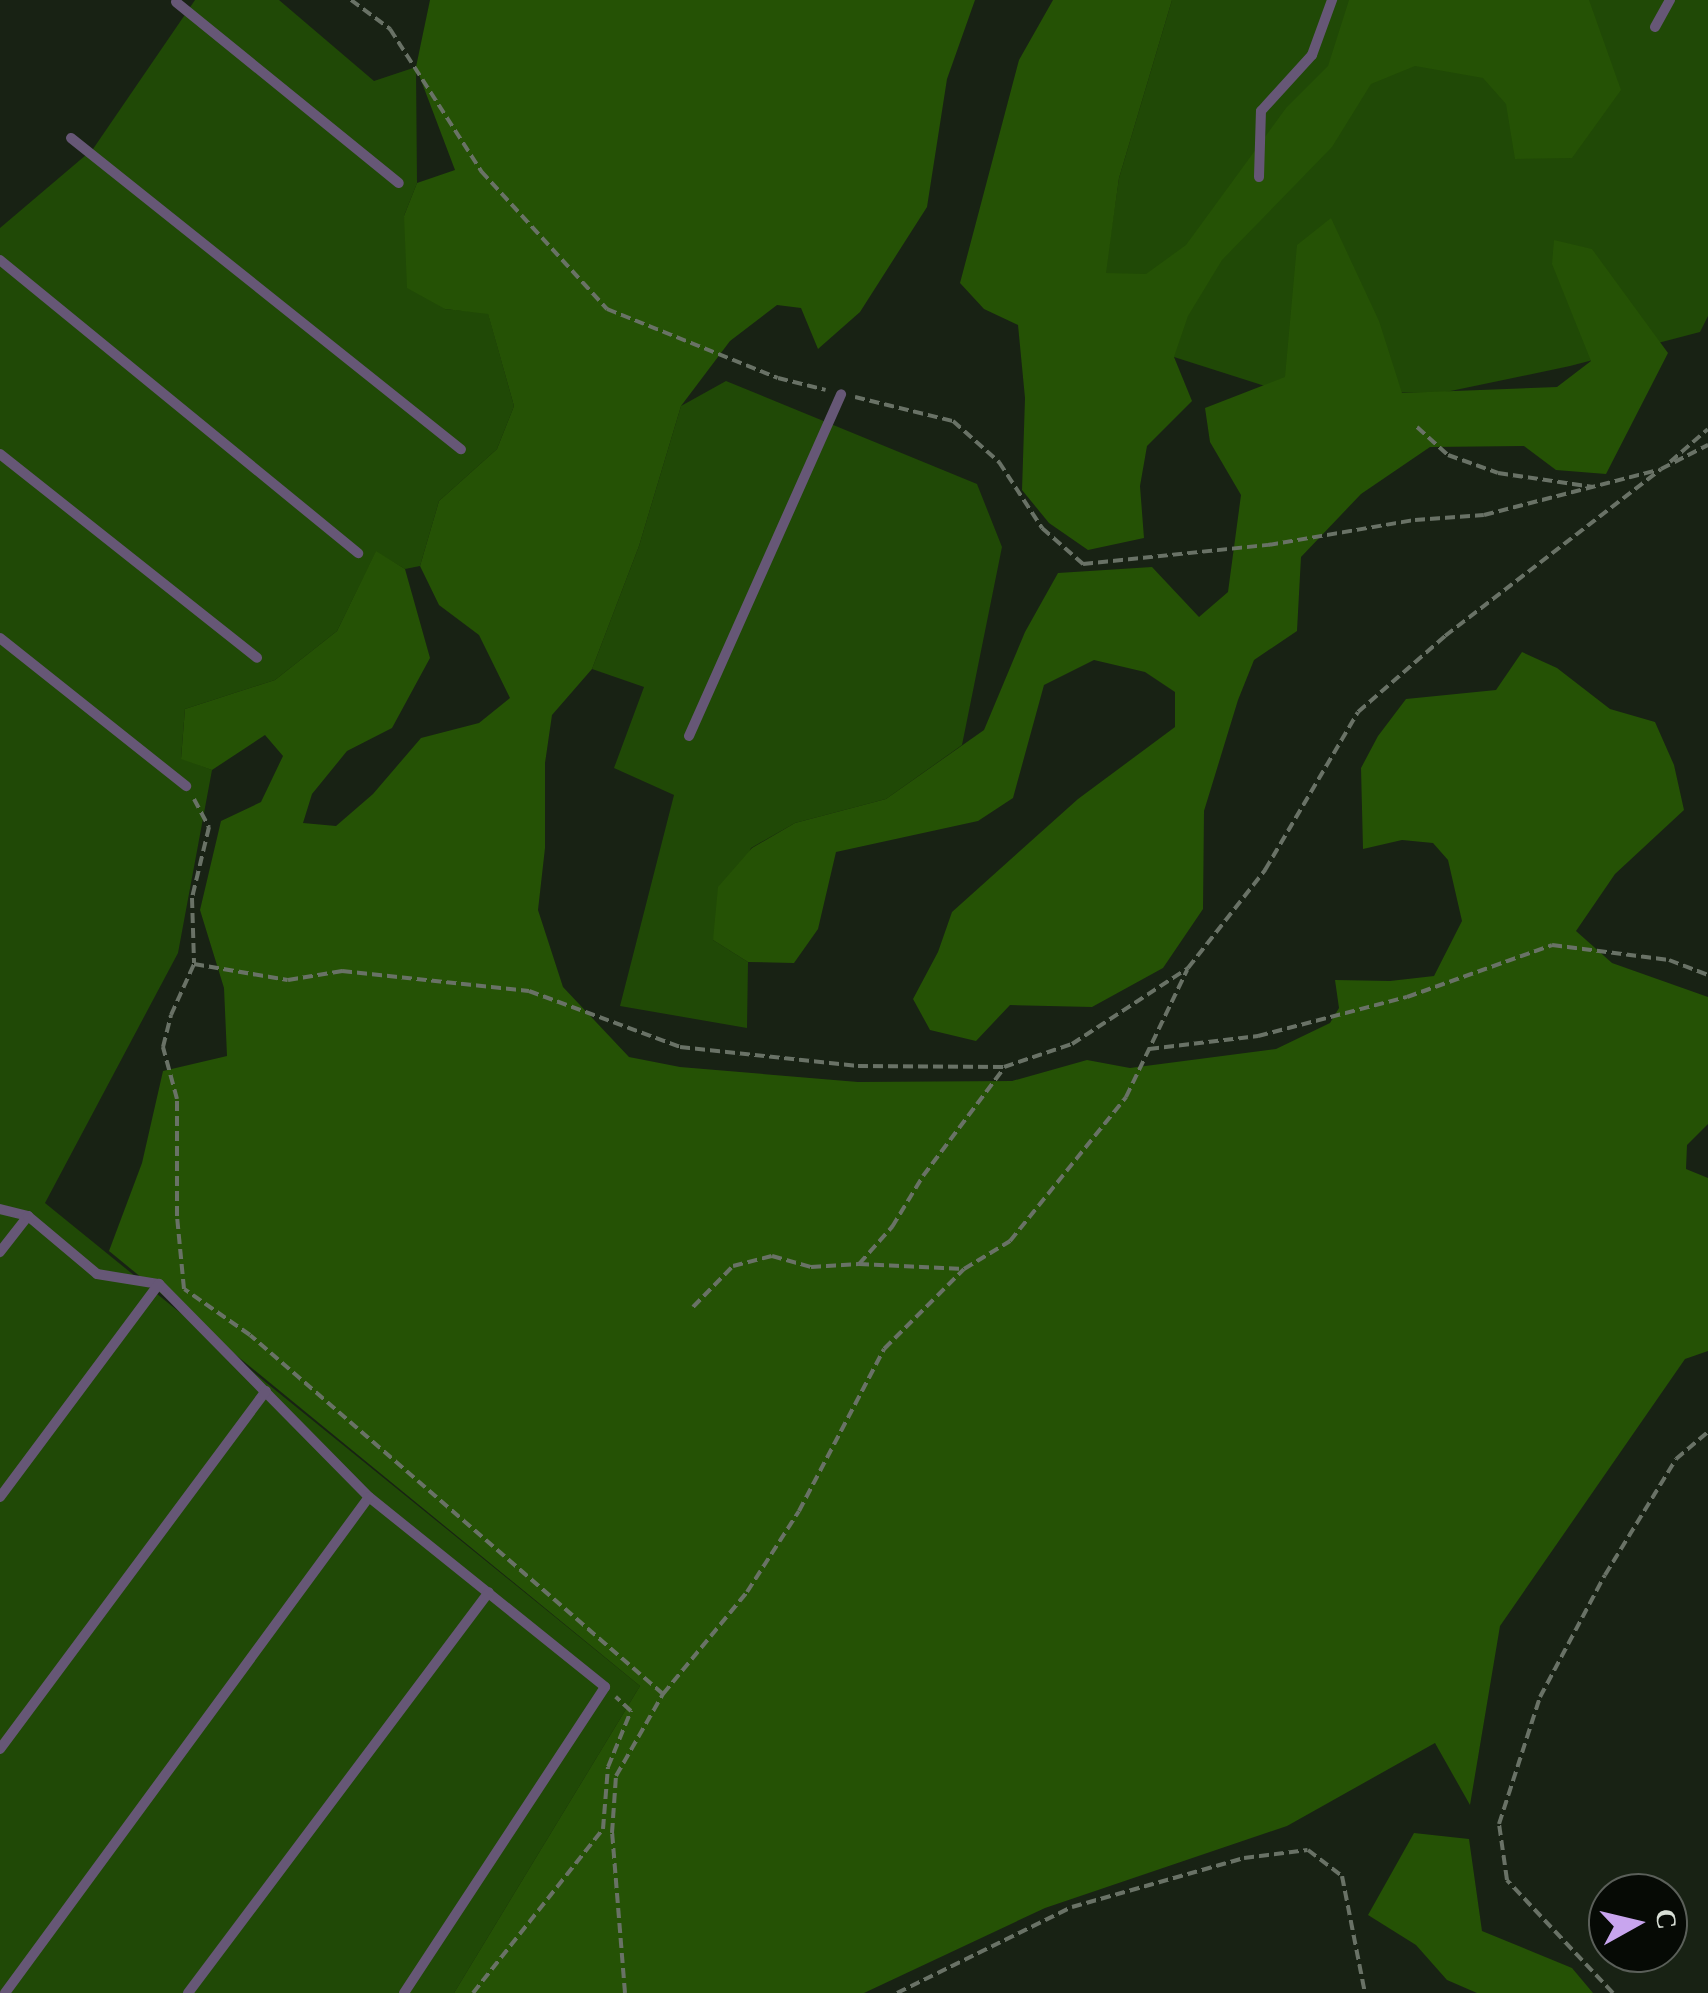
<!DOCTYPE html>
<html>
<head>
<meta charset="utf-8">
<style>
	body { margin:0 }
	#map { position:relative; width:1708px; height:1993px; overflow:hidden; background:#182214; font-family:"Libre Baskerville",serif }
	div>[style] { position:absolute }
	.green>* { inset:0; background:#204906 }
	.forest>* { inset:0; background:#255205 }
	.path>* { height:4px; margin-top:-2px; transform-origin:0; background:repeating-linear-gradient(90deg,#697266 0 10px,transparent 0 15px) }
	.lane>* { height:10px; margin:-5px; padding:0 5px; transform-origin:5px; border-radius:5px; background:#665776 }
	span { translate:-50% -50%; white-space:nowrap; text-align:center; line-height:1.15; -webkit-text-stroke:10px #060a05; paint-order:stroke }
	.north { position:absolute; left:1588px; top:1873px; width:100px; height:100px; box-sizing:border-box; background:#060a05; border:2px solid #5a5f59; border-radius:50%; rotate:82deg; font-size:28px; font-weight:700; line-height:40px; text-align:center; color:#d8dfd6 }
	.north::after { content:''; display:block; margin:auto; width:35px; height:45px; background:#c8a5ee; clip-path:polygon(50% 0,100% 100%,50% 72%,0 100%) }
</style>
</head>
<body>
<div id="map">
	<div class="green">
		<i style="clip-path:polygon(195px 0,279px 0,374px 81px,416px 67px,417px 183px,404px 216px,445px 309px,488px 313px,514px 406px,497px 449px,439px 501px,420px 566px,405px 569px,376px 552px,337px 631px,275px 680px,185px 709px,181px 758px,212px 770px,178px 953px,45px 1203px,640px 1686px,454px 1993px,0 1993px,0 228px,93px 149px)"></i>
		<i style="clip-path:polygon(1172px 0,1708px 0,1708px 316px,1700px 332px,1570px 366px,1441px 393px,1281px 391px,1174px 357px,1105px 273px,1119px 178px)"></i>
		<i style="clip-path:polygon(726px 381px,977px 484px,1002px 547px,962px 745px,886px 799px,795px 823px,751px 848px,713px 940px,748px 962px,747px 1028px,620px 1006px,674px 795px,614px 768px,644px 687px,592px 669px,639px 546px,681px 406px)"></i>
	</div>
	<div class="forest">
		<i style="clip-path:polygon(430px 0,975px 0,947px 79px,927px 207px,860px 312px,818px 349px,801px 308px,777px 305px,730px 341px,681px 406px,639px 546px,592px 669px,552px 715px,545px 763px,545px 848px,538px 910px,563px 987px,629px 1057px,680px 1067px,858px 1082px,1012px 1081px,1087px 1060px,1130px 1068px,1276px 1049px,1330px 1023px,1339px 1008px,1335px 980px,1390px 981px,1434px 976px,1462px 921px,1448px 860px,1433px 843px,1402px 840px,1363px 849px,1361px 768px,1378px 736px,1406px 699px,1496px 690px,1522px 652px,1557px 668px,1610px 709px,1655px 722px,1674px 765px,1684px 810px,1615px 874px,1576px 931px,1612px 963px,1708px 997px,1708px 1124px,1687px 1145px,1686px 1169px,1708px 1178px,1708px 1351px,1685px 1359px,1500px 1626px,1470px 1805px,1435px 1743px,1287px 1826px,1045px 1908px,864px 1993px,454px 1993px,640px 1686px,109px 1251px,142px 1163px,163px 1071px,227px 1056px,224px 988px,200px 910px,221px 821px,261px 802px,283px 756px,265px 735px,212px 770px,181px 759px,185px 709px,275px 680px,337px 631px,376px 551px,405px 569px,430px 658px,392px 728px,347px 751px,312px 794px,303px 823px,336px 826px,373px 794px,421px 738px,479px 723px,510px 698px,479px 635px,439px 605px,420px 566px,439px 501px,497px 449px,514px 406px,488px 314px,445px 309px,407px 288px,404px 216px,417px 183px,455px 170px,416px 67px)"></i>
		<i style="clip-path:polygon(1053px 0,1172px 0,1119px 178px,1106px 273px,1146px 274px,1186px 245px,1286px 108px,1328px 66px,1349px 0,1589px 0,1621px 90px,1572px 158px,1515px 159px,1506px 104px,1483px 78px,1415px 66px,1371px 84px,1332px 147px,1222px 260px,1188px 316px,1174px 357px,1192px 401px,1147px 446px,1140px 486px,1144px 538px,1088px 550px,1049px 523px,1022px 490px,1025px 398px,1018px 325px,984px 309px,960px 283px,1019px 60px)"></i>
		<i style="clip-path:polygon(1331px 218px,1379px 321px,1402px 393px,1557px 387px,1591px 361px,1552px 264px,1554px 240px,1592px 249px,1668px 353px,1606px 474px,1556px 470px,1524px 446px,1430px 447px,1361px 494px,1301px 557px,1297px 631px,1254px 660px,1238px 700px,1204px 811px,1203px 909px,1163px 968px,1092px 1007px,1010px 1005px,976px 1041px,930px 1030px,913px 999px,938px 952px,952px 912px,1078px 799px,1175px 727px,1175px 692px,1145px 672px,1094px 660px,1044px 685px,1013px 798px,978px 821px,836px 852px,818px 929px,794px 963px,748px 962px,713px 940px,718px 887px,752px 848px,795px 823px,886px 799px,984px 730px,1025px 632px,1058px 573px,1152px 567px,1199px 617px,1228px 592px,1241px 495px,1210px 442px,1205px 408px,1285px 377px,1297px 245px)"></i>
		<i style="clip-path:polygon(1414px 1833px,1469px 1839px,1482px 1931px,1572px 1968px,1593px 1993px,1477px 1993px,1447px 1980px,1416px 1945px,1368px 1915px)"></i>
	</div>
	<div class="path">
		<i style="left:351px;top:0;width:49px;rotate:36.6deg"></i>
		<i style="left:390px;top:29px;width:169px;rotate:57.3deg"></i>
		<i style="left:481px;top:171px;width:187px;rotate:47.6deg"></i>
		<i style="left:607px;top:309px;width:184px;rotate:22deg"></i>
		<i style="left:778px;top:378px;width:49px;rotate:14deg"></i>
		<i style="left:855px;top:397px;width:101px;rotate:13.8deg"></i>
		<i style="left:953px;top:421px;width:62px;rotate:41.7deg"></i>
		<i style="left:999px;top:462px;width:79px;rotate:56.9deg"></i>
		<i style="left:1042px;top:528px;width:55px;rotate:41.3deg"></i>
		<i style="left:1083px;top:564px;width:186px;rotate:-5.9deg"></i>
		<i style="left:1268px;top:545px;width:149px;rotate:-9.7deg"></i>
		<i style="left:1415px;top:520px;width:69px;rotate:-4.1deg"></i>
		<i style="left:1484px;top:515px;width:180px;rotate:-14.5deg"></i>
		<i style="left:1417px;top:427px;width:42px;rotate:42.1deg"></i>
		<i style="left:1448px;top:455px;width:53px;rotate:19.8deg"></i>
		<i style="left:1498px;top:473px;width:96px;rotate:8.4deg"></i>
		<i style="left:1670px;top:462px;width:50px;rotate:-41deg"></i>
		<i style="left:194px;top:799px;width:32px;rotate:62deg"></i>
		<i style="left:209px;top:827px;width:73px;rotate:103.5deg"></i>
		<i style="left:192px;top:898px;width:65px;rotate:88.2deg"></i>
		<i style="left:1149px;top:1049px;width:110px;rotate:-6.8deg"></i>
		<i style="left:1258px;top:1036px;width:154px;rotate:-14.7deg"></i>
		<i style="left:1407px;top:997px;width:154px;rotate:-19.7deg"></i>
		<i style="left:1552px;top:945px;width:118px;rotate:7.3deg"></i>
		<i style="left:1669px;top:960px;width:42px;rotate:21deg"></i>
		<i style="left:859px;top:1264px;width:105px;rotate:2.7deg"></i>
		<i style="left:964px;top:1269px;width:54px;rotate:-31.3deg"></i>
		<i style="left:1010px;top:1241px;width:185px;rotate:-51.1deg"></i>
		<i style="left:1126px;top:1097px;width:141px;rotate:-64.3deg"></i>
		<i style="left:693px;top:1307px;width:57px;rotate:-45.7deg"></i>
		<i style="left:733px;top:1266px;width:40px;rotate:-14.4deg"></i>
		<i style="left:772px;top:1256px;width:41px;rotate:15.8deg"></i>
		<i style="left:811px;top:1267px;width:48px;rotate:-3.6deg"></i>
		<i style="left:859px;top:1264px;width:50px;rotate:-48.3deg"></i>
		<i style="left:892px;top:1227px;width:60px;rotate:-58.7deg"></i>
		<i style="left:923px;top:1176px;width:135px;rotate:-53.1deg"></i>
		<i style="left:663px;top:1694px;width:547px;rotate:-139deg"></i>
		<i style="left:250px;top:1335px;width:80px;rotate:-145.1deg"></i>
		<i style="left:184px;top:1289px;width:73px;rotate:-95.5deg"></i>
		<i style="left:177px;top:1216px;width:117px;rotate:-90deg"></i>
		<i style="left:177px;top:1099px;width:54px;rotate:-105.1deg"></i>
		<i style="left:163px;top:1047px;width:33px;rotate:-76deg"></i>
		<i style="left:171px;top:1015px;width:56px;rotate:-65.7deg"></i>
		<i style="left:194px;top:964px;width:95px;rotate:9.7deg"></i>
		<i style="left:288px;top:980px;width:55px;rotate:-9.5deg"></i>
		<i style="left:342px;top:971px;width:188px;rotate:6.1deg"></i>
		<i style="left:529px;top:991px;width:161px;rotate:20.3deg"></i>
		<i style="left:680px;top:1047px;width:179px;rotate:6.1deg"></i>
		<i style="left:858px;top:1066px;width:146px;rotate:0.4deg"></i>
		<i style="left:1004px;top:1067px;width:72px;rotate:-18.7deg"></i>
		<i style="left:1072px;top:1044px;width:139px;rotate:-33.2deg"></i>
		<i style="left:1188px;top:968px;width:125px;rotate:-51.8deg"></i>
		<i style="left:1265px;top:870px;width:183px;rotate:-59.5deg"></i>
		<i style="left:1358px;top:712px;width:116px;rotate:-41.1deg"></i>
		<i style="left:1445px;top:636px;width:273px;rotate:-37.7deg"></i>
		<i style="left:1661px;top:469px;width:53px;rotate:-27.1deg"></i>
		<i style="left:473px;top:1993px;width:209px;rotate:-51.6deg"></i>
		<i style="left:603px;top:1829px;width:62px;rotate:-85.4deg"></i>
		<i style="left:608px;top:1767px;width:61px;rotate:-67.7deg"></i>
		<i style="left:631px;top:1711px;width:21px;rotate:-137deg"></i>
		<i style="left:625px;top:1993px;width:161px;rotate:-94.6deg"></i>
		<i style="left:612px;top:1833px;width:57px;rotate:-86deg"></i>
		<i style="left:616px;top:1776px;width:95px;rotate:-60.2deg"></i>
		<i style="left:663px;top:1694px;width:132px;rotate:-50.5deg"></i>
		<i style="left:747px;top:1592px;width:96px;rotate:-57.3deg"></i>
		<i style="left:799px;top:1511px;width:183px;rotate:-62.3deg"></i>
		<i style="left:884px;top:1349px;width:113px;rotate:-45deg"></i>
		<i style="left:897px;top:1993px;width:195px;rotate:-26.2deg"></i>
		<i style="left:1072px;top:1907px;width:179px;rotate:-15.9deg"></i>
		<i style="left:1244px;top:1858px;width:64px;rotate:-7.1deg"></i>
		<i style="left:1308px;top:1850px;width:43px;rotate:37.4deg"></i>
		<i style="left:1342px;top:1876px;width:119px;rotate:78.9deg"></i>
		<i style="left:1613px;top:1993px;width:155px;rotate:-133.2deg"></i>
		<i style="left:1507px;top:1880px;width:57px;rotate:-98.1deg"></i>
		<i style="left:1499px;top:1824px;width:133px;rotate:-72.1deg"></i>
		<i style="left:1540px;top:1697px;width:138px;rotate:-62deg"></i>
		<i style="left:1605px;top:1575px;width:136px;rotate:-58.5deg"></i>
		<i style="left:1676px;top:1459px;width:42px;rotate:-40.2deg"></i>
	</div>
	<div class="lane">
		<i style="left:176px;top:2px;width:287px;rotate:39.1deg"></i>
		<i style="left:1655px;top:27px;width:31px;rotate:-61deg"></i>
		<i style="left:71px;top:138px;width:499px;rotate:38.6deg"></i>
		<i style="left:1259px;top:177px;width:66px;rotate:-88.3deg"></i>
		<i style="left:1261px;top:111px;width:76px;rotate:-47.7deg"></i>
		<i style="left:1312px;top:55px;width:59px;rotate:-70deg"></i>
		<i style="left:0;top:260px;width:463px;rotate:39.3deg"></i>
		<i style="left:0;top:454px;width:328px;rotate:38.4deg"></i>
		<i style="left:0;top:638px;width:238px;rotate:38.5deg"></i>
		<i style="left:689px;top:736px;width:374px;rotate:-66deg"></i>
		<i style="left:0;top:1209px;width:29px;rotate:14deg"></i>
		<i style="left:28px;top:1216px;width:46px;rotate:127.9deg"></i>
		<i style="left:28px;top:1216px;width:90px;rotate:40deg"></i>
		<i style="left:97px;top:1274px;width:63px;rotate:9.2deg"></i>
		<i style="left:159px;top:1284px;width:299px;rotate:45.4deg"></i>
		<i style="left:369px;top:1497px;width:303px;rotate:38.8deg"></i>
		<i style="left:605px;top:1687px;width:366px;rotate:123.3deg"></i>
		<i style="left:0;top:1497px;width:266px;rotate:-53.3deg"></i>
		<i style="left:0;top:1749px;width:446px;rotate:-53.4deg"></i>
		<i style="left:5px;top:1993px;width:615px;rotate:-53.73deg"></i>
		<i style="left:188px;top:1993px;width:501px;rotate:-53.11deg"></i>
	</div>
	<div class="north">С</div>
</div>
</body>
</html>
